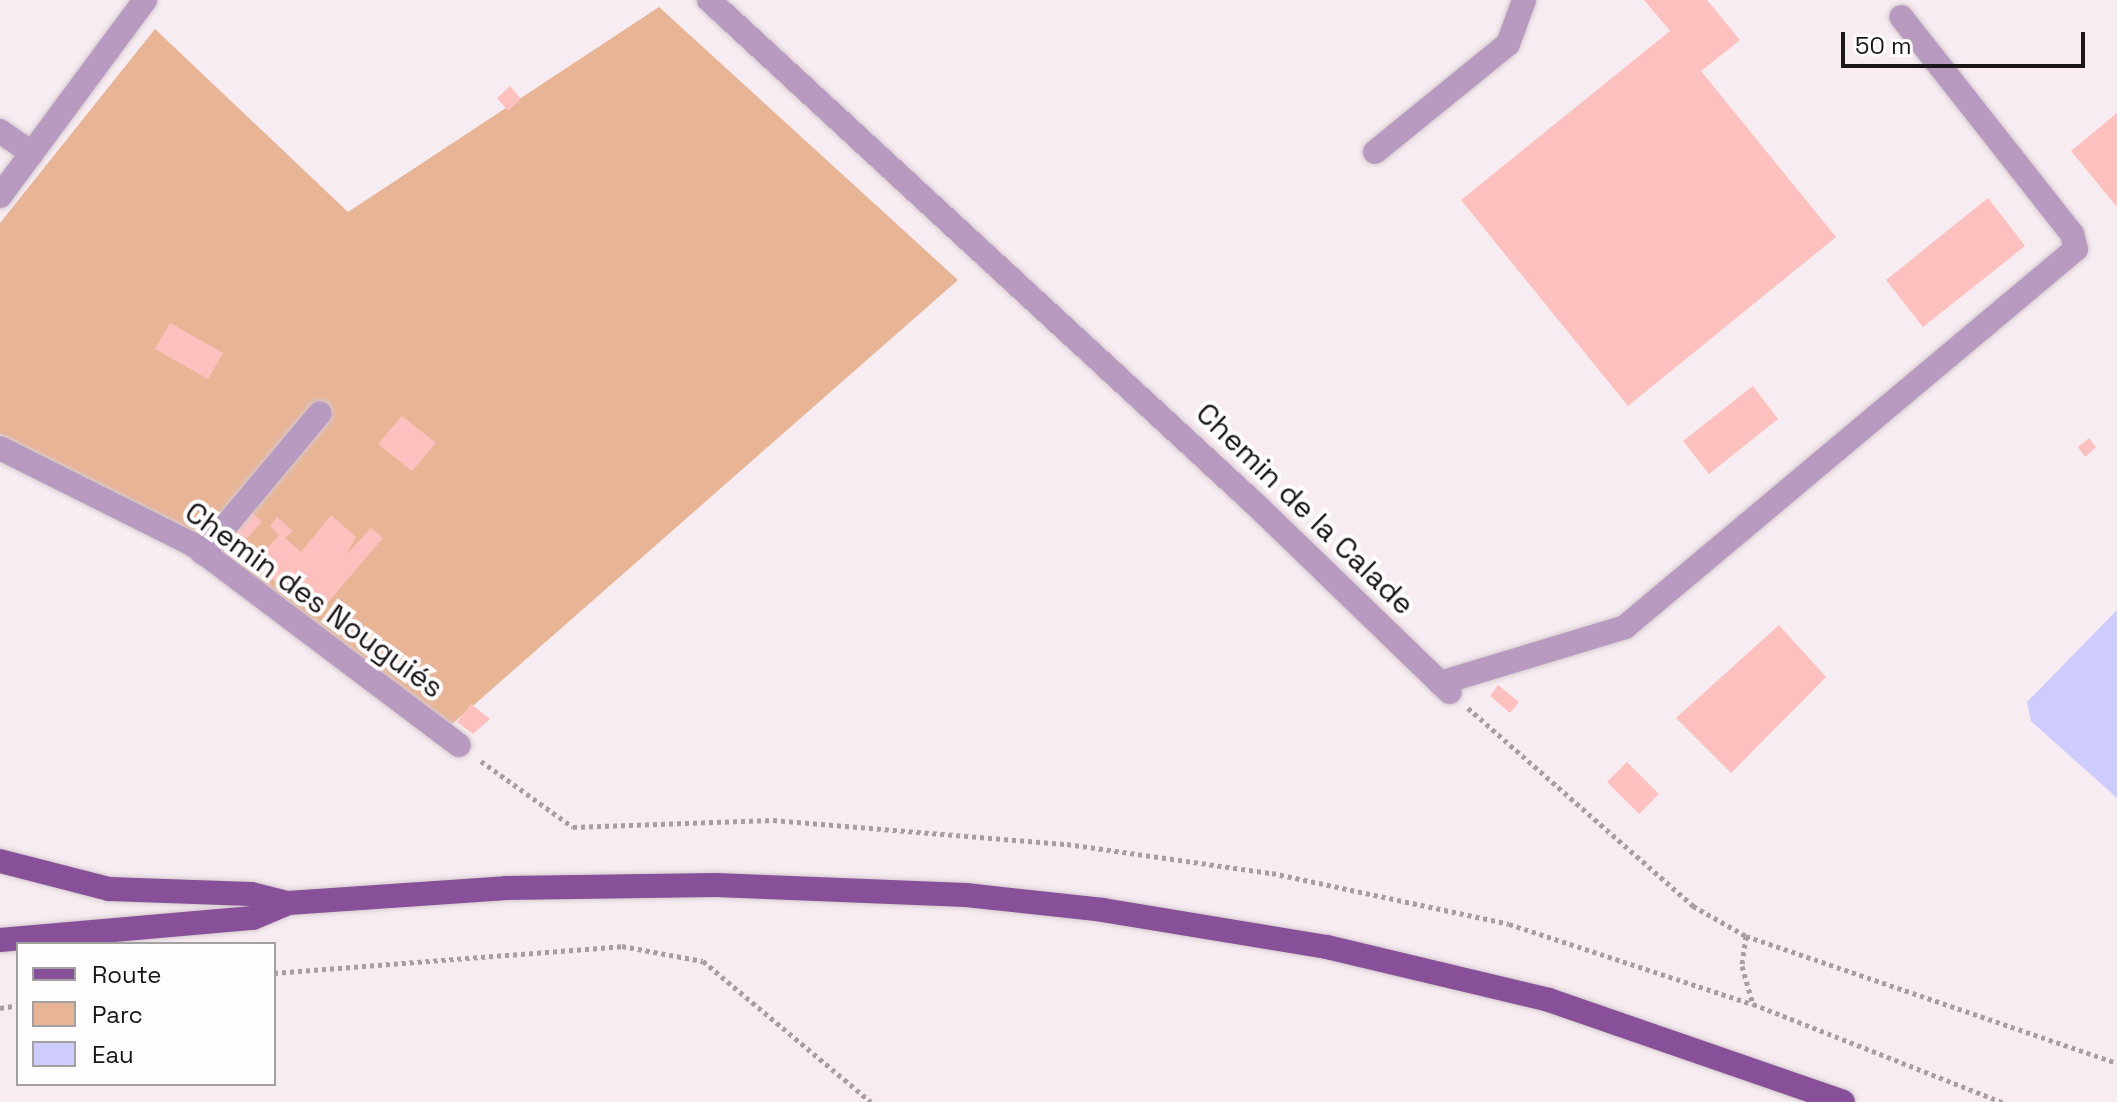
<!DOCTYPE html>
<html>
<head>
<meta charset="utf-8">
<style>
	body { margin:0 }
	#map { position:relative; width:2117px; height:1102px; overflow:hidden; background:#f7ecf1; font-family:"Space Grotesk",sans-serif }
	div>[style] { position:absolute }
	.green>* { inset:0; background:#e8b496 }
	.water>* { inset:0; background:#cecbfd }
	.building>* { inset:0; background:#fcc1bf }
	.path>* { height:5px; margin-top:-2.5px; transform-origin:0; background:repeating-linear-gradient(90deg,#a69ea2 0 4px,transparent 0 8px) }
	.roads { filter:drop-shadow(0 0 2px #d4cace) drop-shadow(0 0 2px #d4cace) }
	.minor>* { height:24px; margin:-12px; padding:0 12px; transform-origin:12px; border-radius:12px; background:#b89ac1 }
	.major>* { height:24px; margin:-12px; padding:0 12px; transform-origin:12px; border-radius:12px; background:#885098 }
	span { translate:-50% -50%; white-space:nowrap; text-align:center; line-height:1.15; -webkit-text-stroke:8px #fefcfd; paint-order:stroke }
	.street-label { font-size:30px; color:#1a1618 }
	.legend { position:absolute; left:16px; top:942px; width:260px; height:144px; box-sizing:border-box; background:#fefcfd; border:2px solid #a3a0a1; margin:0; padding:10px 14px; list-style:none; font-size:24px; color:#1a1618 }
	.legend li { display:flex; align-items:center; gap:16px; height:40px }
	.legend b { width:40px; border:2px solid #a3a0a1 }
	.scale { position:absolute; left:1841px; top:32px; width:244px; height:36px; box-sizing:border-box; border:4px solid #1a1618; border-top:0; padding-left:10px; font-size:24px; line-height:28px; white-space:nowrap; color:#1a1618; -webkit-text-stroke:6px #fefcfd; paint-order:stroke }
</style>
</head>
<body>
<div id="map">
	<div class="green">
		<i style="clip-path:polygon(659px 7px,958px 280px,451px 725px,205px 549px,0 434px,0 223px,155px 29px,348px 212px)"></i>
	</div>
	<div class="water">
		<i style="clip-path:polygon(2117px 610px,2117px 798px,2031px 721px,2027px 702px)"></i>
	</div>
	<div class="building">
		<i style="clip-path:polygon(1644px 0,1707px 0,1740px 40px,1701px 71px,1836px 237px,1628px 406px,1461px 200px,1670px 31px)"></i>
		<i style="clip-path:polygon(510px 86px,521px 99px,508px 111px,497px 98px)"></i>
		<i style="clip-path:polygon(2117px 113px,2117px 207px,2071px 151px)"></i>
		<i style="clip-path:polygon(1988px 198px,2025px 246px,1923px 327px,1886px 280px)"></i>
		<i style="clip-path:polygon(170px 323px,223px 353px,208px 379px,155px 349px)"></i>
		<i style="clip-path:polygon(1753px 386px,1778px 419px,1709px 474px,1683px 441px)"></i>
		<i style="clip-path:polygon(402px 416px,436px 443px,412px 471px,378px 444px)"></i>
		<i style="clip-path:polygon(2089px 438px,2096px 447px,2085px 457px,2078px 447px)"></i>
		<i style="clip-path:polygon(252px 513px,262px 522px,241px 545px,229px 539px)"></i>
		<i style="clip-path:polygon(331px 515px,356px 537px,346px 555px,371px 528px,383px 538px,317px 615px,254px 564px,279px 535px,270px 526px,277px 517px,293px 531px,285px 538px,301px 552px)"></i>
		<i style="clip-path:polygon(1779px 625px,1826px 677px,1731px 773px,1676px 718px)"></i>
		<i style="clip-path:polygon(1498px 685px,1519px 702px,1510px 713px,1490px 696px)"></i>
		<i style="clip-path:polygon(471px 704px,490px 719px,473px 734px,457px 722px)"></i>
		<i style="clip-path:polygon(1627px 762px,1659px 794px,1639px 814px,1607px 782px)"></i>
	</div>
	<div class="path">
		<i style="left:1468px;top:708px;width:300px;rotate:41.3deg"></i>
		<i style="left:1693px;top:906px;width:61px;rotate:29.5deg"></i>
		<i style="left:1746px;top:936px;width:392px;rotate:18.9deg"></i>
		<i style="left:481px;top:761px;width:113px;rotate:35.7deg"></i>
		<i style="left:573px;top:827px;width:200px;rotate:-2deg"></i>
		<i style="left:773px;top:820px;width:295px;rotate:4.7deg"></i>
		<i style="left:1067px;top:844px;width:207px;rotate:8.1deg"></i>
		<i style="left:1272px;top:873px;width:242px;rotate:12.1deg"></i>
		<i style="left:1509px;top:924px;width:257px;rotate:18.2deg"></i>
		<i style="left:1746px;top:936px;width:30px;rotate:98deg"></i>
		<i style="left:1742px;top:966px;width:40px;rotate:74deg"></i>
		<i style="left:1753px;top:1004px;width:268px;rotate:21.5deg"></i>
		<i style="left:274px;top:973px;width:349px;rotate:-4.4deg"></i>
		<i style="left:622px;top:946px;width:82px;rotate:10.5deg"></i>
		<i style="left:703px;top:961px;width:219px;rotate:40deg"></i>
		<i style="left:0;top:1008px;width:18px;rotate:-9deg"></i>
	</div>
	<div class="roads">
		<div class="minor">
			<i style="left:709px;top:0;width:742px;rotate:42.71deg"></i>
			<i style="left:1254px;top:503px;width:272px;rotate:44deg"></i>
			<i style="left:0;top:131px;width:39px;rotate:35deg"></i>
			<i style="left:1375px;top:152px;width:171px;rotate:-39.1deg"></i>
			<i style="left:1508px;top:44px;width:47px;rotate:-70deg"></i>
			<i style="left:0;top:196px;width:244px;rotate:-53.5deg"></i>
			<i style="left:0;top:448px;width:215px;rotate:26.6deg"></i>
			<i style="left:192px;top:544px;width:334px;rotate:37deg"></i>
			<i style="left:203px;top:553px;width:182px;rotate:-50.1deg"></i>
			<i style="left:1440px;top:683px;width:193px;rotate:-16.8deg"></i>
			<i style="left:1625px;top:627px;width:588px;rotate:-39.97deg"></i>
			<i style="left:2076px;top:249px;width:16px;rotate:-105deg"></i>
			<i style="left:2072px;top:234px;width:276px;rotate:-128.2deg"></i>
		</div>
		<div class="major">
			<i style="left:0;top:861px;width:113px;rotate:14.4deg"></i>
			<i style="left:109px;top:889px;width:142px;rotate:2deg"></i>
			<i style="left:251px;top:894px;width:38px;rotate:14deg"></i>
			<i style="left:288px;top:903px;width:219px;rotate:-3.9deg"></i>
			<i style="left:506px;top:888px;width:210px;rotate:-0.8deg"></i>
			<i style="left:716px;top:885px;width:250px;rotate:2.3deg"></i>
			<i style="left:966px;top:895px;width:138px;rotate:6.2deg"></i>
			<i style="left:1103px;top:910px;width:227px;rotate:9.4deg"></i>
			<i style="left:1327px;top:947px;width:228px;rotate:13.4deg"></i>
			<i style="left:1549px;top:1000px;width:311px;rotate:19.1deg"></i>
			<i style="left:0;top:940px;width:254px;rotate:-5deg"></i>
			<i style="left:253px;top:918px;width:38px;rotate:-23deg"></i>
		</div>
	</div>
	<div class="street-label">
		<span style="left:1305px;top:509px;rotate:44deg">Chemin de la Calade</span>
		<span style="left:314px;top:600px;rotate:36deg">Chemin des Nouguiés</span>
	</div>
	<ul class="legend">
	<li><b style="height:10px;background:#885098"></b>Route</li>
	<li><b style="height:22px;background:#e8b496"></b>Parc</li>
	<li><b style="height:22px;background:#cecbfd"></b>Eau</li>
	</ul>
	<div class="scale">50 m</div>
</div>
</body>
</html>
